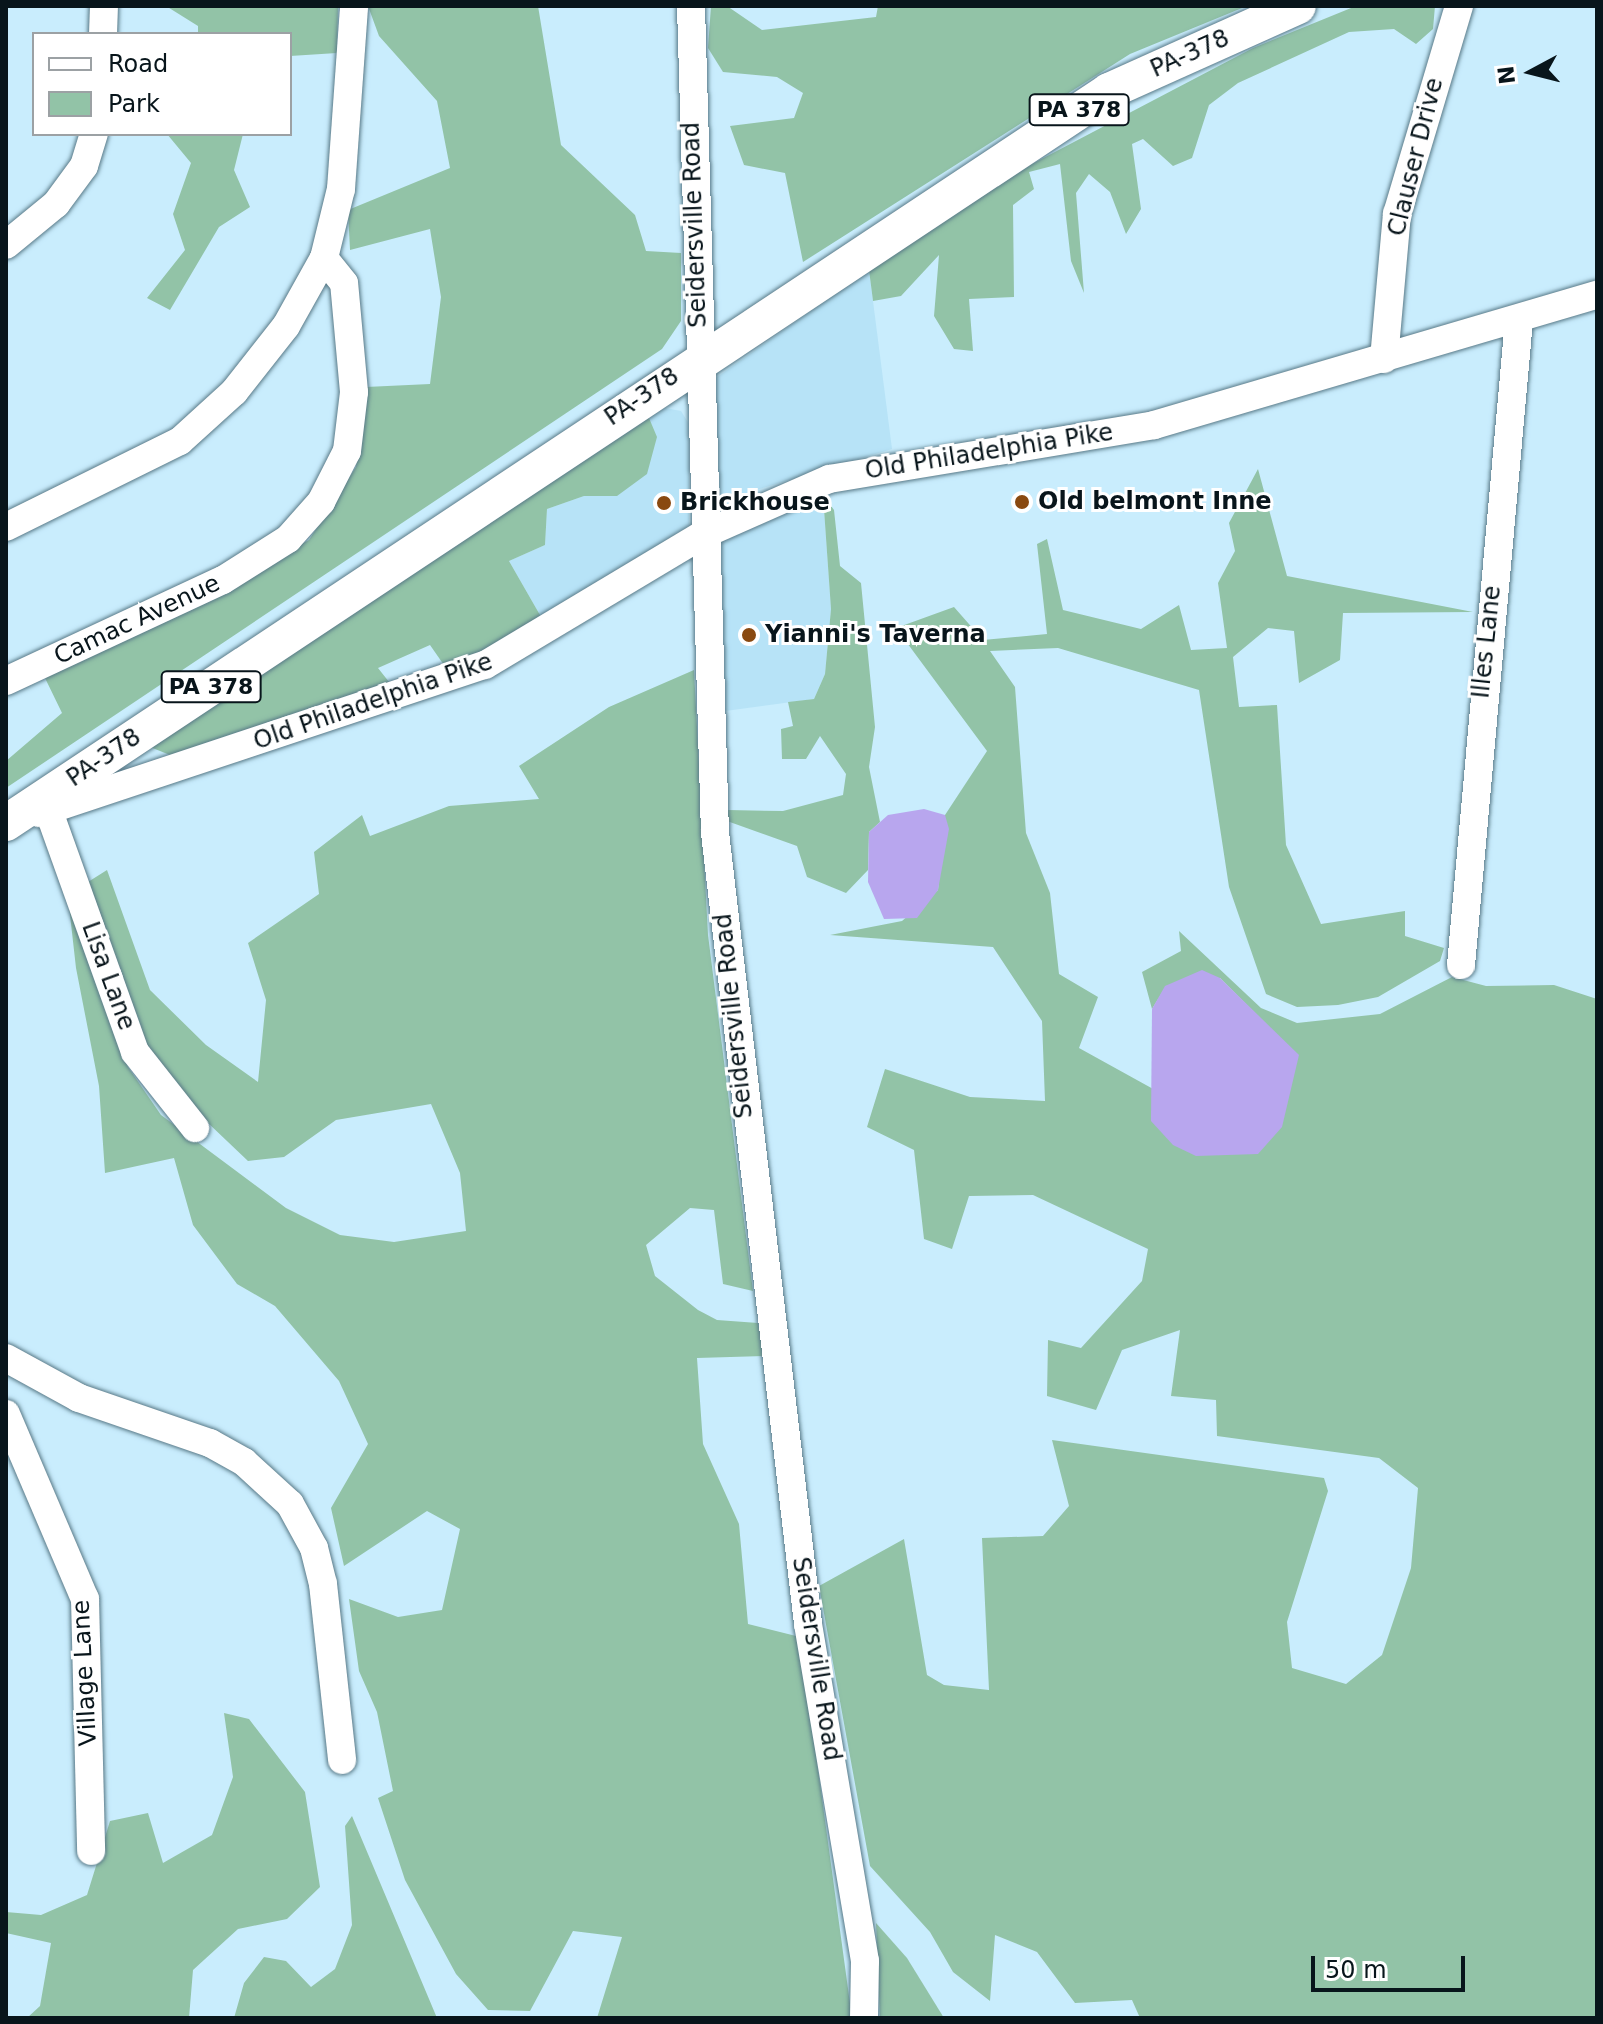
<!DOCTYPE html>
<html>
<head>
<meta charset="utf-8">
<style>
	body { margin:0 }
	#map { position:relative; width:1603px; height:2024px; overflow:hidden; background:#c9edfd; font-family:"DejaVu Sans",sans-serif }
	div>[style] { position:absolute }
	.built>* { inset:0; background:#b7e3f7 }
	.green>* { inset:0; background:#92c3a7 }
	.water>* { inset:0; background:#b8a6ee }
	.roads { filter:drop-shadow(0 0 2px #587987) drop-shadow(0 0 2px #587987) }
	.minor>* { height:28px; margin:-14px; padding:0 14px; transform-origin:14px; border-radius:14px; background:#fff }
	.major>* { height:36px; margin:-18px; padding:0 18px; transform-origin:18px; border-radius:18px; background:#fff }
	.dots>* { width:22px; height:22px; translate:-50% -50%; box-sizing:border-box; border:4px solid #fff; border-radius:50% }
	span { translate:-50% -50%; white-space:nowrap; text-align:center; line-height:1.15; -webkit-text-stroke:6px #fff; paint-order:stroke }
	.shield-label span { padding:2px 6px; background:#fff; border:2px solid; border-radius:6px; -webkit-text-stroke-width:0 }
	.shield-label { font-size:22px; color:#08151b; font-weight:700 }
	.street-label { font-size:24px; color:#08151b }
	.poi-label { font-size:24px; color:#08151b; font-weight:700 }
	.left { translate:0 -50%; text-align:left }
	.frame { position:absolute; inset:0; border:8px solid #08151b; pointer-events:none }
	.legend { position:absolute; left:32px; top:32px; width:260px; height:104px; box-sizing:border-box; background:#fff; border:2px solid #9ca1a4; margin:0; padding:10px 14px; list-style:none; font-size:24px; color:#08151b }
	.legend li { display:flex; align-items:center; gap:16px; height:40px }
	.legend b { width:40px; border:2px solid #9ca1a4 }
	.north { position:absolute; left:1491px; top:32px; width:80px; height:80px; -webkit-text-stroke:6px #fff; paint-order:stroke; rotate:263deg; font-size:22px; font-weight:700; line-height:32px; text-align:center; color:#08151b }
	.north::after { content:''; display:block; margin:auto; width:28px; height:36px; background:#08151b; clip-path:polygon(50% 0,100% 100%,50% 72%,0 100%) }
	.scale { position:absolute; left:1311px; top:1956px; width:154px; height:36px; box-sizing:border-box; border:4px solid #08151b; border-top:0; padding-left:10px; font-size:24px; line-height:28px; white-space:nowrap; color:#08151b; -webkit-text-stroke:6px #fff; paint-order:stroke }
</style>
</head>
<body>
<div id="map">
	<div class="built">
		<i style="clip-path:polygon(869px 270px,892px 449px,720px 501px,714px 491px,713px 380px)"></i>
		<i style="clip-path:polygon(665px 408px,681px 411px,689px 424px,689px 527px,544px 622px,509px 561px,545px 545px,547px 509px,584px 496px,617px 496px,649px 418px)"></i>
		<i style="clip-path:polygon(823px 495px,831px 609px,825px 674px,814px 699px,718px 712px,718px 548px,723px 538px)"></i>
	</div>
	<div class="green">
		<i style="clip-path:polygon(166px 6px,338px 6px,337px 53px,290px 56px,290px 34px,198px 34px,198px 26px)"></i>
		<i style="clip-path:polygon(368px 6px,538px 6px,561px 145px,635px 215px,646px 251px,681px 253px,681px 321px,662px 349px,6px 788px,6px 761px,62px 713px,45px 678px,309px 540px,356px 467px,366px 387px,430px 384px,441px 297px,430px 229px,350px 250px,348px 210px,450px 168px,437px 101px,379px 36px)"></i>
		<i style="clip-path:polygon(711px 6px,727px 6px,762px 30px,876px 17px,878px 6px,1247px 6px,1130px 54px,803px 262px,785px 173px,744px 165px,730px 126px,794px 118px,803px 93px,777px 77px,723px 72px,708px 48px)"></i>
		<i style="clip-path:polygon(1356px 6px,1435px 6px,1433px 29px,1416px 44px,1394px 29px,1349px 32px,1238px 83px,1209px 105px,1192px 158px,1173px 166px,1143px 139px,1132px 144px,1141px 209px,1126px 234px,1110px 192px,1089px 174px,1076px 193px,1084px 293px,1071px 261px,1060px 164px,1029px 172px,1034px 189px,1013px 205px,1014px 297px,969px 299px,973px 351px,954px 349px,934px 316px,939px 255px,901px 296px,873px 301px,869px 270px,1032px 164px,1253px 48px)"></i>
		<i style="clip-path:polygon(167px 134px,243px 134px,234px 170px,250px 207px,219px 227px,170px 310px,147px 298px,185px 250px,173px 214px,191px 163px)"></i>
		<i style="clip-path:polygon(649px 418px,657px 437px,647px 474px,617px 496px,584px 496px,547px 509px,545px 545px,509px 561px,544px 622px,446px 668px,430px 645px,378px 668px,393px 687px,170px 755px,150px 747px)"></i>
		<i style="clip-path:polygon(1258px 469px,1287px 576px,1473px 612px,1343px 613px,1340px 660px,1299px 683px,1294px 631px,1268px 628px,1233px 657px,1239px 707px,1277px 705px,1286px 845px,1321px 924px,1405px 911px,1405px 936px,1444px 948px,1440px 961px,1378px 997px,1338px 1005px,1297px 1007px,1266px 994px,1229px 887px,1199px 690px,1058px 648px,990px 651px,1015px 687px,1026px 833px,1050px 893px,1059px 974px,1098px 997px,1079px 1048px,1155px 1090px,1151px 1121px,1273px 1031px,1220px 978px,1166px 986px,1152px 1009px,1142px 972px,1181px 951px,1179px 931px,1261px 1008px,1297px 1023px,1380px 1014px,1452px 977px,1486px 986px,1554px 985px,1597px 999px,1597px 2018px,1140px 2018px,1132px 2000px,1075px 2003px,1037px 1952px,995px 1935px,990px 2001px,953px 1972px,930px 1932px,870px 1866px,819px 1586px,904px 1539px,927px 1675px,944px 1685px,989px 1690px,982px 1538px,1043px 1536px,1069px 1506px,1052px 1440px,1324px 1478px,1328px 1491px,1287px 1622px,1292px 1668px,1346px 1684px,1382px 1655px,1411px 1568px,1418px 1488px,1379px 1458px,1217px 1436px,1216px 1400px,1171px 1396px,1180px 1330px,1122px 1350px,1096px 1410px,1047px 1396px,1048px 1340px,1081px 1348px,1142px 1281px,1148px 1249px,1033px 1195px,969px 1196px,952px 1249px,924px 1239px,914px 1150px,867px 1127px,885px 1069px,970px 1097px,1045px 1101px,1042px 1021px,993px 947px,830px 935px,902px 921px,938px 890px,945px 815px,987px 751px,896px 628px,954px 607px,983px 640px,1047px 634px,1037px 544px,1047px 539px,1063px 610px,1141px 629px,1179px 605px,1191px 650px,1227px 648px,1218px 583px,1235px 551px,1229px 523px)"></i>
		<i style="clip-path:polygon(823px 495px,834px 510px,840px 566px,861px 583px,875px 727px,869px 767px,880px 822px,869px 832px,868px 870px,846px 893px,807px 877px,797px 846px,727px 821px,727px 810px,783px 811px,843px 795px,846px 774px,820px 736px,806px 759px,782px 759px,781px 729px,793px 726px,788px 702px,814px 699px,825px 674px,831px 609px)"></i>
		<i style="clip-path:polygon(694px 670px,708px 935px,753px 1291px,723px 1284px,714px 1210px,690px 1208px,646px 1245px,655px 1276px,698px 1310px,717px 1320px,758px 1323px,765px 1356px,697px 1358px,703px 1444px,739px 1524px,748px 1624px,800px 1637px,852px 2018px,597px 2018px,622px 1937px,573px 1931px,530px 2011px,488px 2010px,456px 1974px,405px 1880px,378px 1798px,393px 1791px,377px 1712px,359px 1671px,349px 1599px,398px 1617px,442px 1610px,460px 1529px,427px 1511px,344px 1566px,331px 1508px,368px 1444px,339px 1381px,275px 1306px,237px 1284px,193px 1225px,174px 1158px,105px 1173px,99px 1086px,76px 968px,67px 888px,128px 1067px,161px 1115px,286px 1208px,340px 1235px,394px 1242px,466px 1231px,460px 1173px,431px 1104px,336px 1120px,284px 1157px,248px 1161px,166px 1083px,139px 1034px,88px 882px,107px 870px,150px 990px,206px 1045px,258px 1082px,266px 1000px,248px 943px,319px 894px,314px 852px,362px 815px,370px 836px,449px 806px,539px 799px,519px 766px,609px 707px)"></i>
		<i style="clip-path:polygon(224px 1713px,249px 1719px,305px 1792px,320px 1887px,287px 1919px,238px 1929px,193px 1970px,189px 2018px,27px 2018px,40px 2006px,51px 1943px,6px 1933px,6px 1912px,41px 1915px,87px 1895px,110px 1821px,148px 1813px,163px 1863px,212px 1835px,233px 1777px)"></i>
		<i style="clip-path:polygon(352px 1816px,437px 2018px,234px 2018px,244px 1983px,264px 1957px,286px 1961px,311px 1987px,335px 1969px,352px 1925px,345px 1826px)"></i>
		<i style="clip-path:polygon(876px 1923px,907px 1958px,944px 2018px,880px 2018px)"></i>
	</div>
	<div class="water">
		<i style="clip-path:polygon(924px 809px,945px 815px,949px 829px,938px 890px,917px 918px,884px 919px,868px 882px,869px 832px,888px 815px)"></i>
		<i style="clip-path:polygon(1202px 970px,1220px 978px,1299px 1055px,1282px 1127px,1258px 1154px,1196px 1156px,1173px 1145px,1151px 1121px,1152px 1009px,1165px 986px)"></i>
	</div>
	<div class="roads">
		<div class="minor">
			<i style="left:691px;top:6px;width:827px;rotate:88.34deg"></i>
			<i style="left:715px;top:833px;width:796px;rotate:83.29deg"></i>
			<i style="left:808px;top:1624px;width:342px;rotate:80.4deg"></i>
			<i style="left:865px;top:1961px;width:57px;rotate:91deg"></i>
			<i style="left:103px;top:34px;width:28px;rotate:-88deg"></i>
			<i style="left:6px;top:245px;width:65px;rotate:-39.4deg"></i>
			<i style="left:56px;top:204px;width:47px;rotate:-53.6deg"></i>
			<i style="left:84px;top:166px;width:34px;rotate:-73deg"></i>
			<i style="left:1384px;top:359px;width:146px;rotate:-84.9deg"></i>
			<i style="left:1397px;top:214px;width:217px;rotate:-73.4deg"></i>
			<i style="left:6px;top:527px;width:194px;rotate:-26.3deg"></i>
			<i style="left:180px;top:441px;width:73px;rotate:-42.2deg"></i>
			<i style="left:234px;top:392px;width:84px;rotate:-51.8deg"></i>
			<i style="left:286px;top:326px;width:78px;rotate:-60.8deg"></i>
			<i style="left:324px;top:258px;width:71px;rotate:-76.2deg"></i>
			<i style="left:341px;top:189px;width:183px;rotate:-85.9deg"></i>
			<i style="left:6px;top:681px;width:239px;rotate:-25deg"></i>
			<i style="left:223px;top:580px;width:77px;rotate:-32.2deg"></i>
			<i style="left:288px;top:539px;width:50px;rotate:-48.3deg"></i>
			<i style="left:321px;top:502px;width:57px;rotate:-63deg"></i>
			<i style="left:347px;top:451px;width:59px;rotate:-83.2deg"></i>
			<i style="left:354px;top:392px;width:109px;rotate:-95.2deg"></i>
			<i style="left:344px;top:283px;width:32px;rotate:-129deg"></i>
			<i style="left:48px;top:809px;width:258px;rotate:70.3deg"></i>
			<i style="left:135px;top:1052px;width:97px;rotate:51.7deg"></i>
			<i style="left:39px;top:813px;width:470px;rotate:-18.4deg"></i>
			<i style="left:485px;top:665px;width:253px;rotate:-30.9deg"></i>
			<i style="left:702px;top:535px;width:139px;rotate:-23.8deg"></i>
			<i style="left:829px;top:479px;width:329px;rotate:-9.4deg"></i>
			<i style="left:1154px;top:425px;width:462px;rotate:-16.4deg"></i>
			<i style="left:1461px;top:965px;width:648px;rotate:-84.86deg"></i>
			<i style="left:6px;top:1358px;width:83px;rotate:28.7deg"></i>
			<i style="left:79px;top:1398px;width:139px;rotate:19deg"></i>
			<i style="left:210px;top:1443px;width:39px;rotate:29deg"></i>
			<i style="left:244px;top:1462px;width:62px;rotate:42.4deg"></i>
			<i style="left:290px;top:1504px;width:50px;rotate:61.4deg"></i>
			<i style="left:314px;top:1548px;width:37px;rotate:76deg"></i>
			<i style="left:323px;top:1584px;width:177px;rotate:83.8deg"></i>
			<i style="left:6px;top:1414px;width:201px;rotate:66.9deg"></i>
			<i style="left:85px;top:1599px;width:252px;rotate:88.6deg"></i>
		</div>
		<div class="major">
			<i style="left:6px;top:823px;width:1324px;rotate:-33.57deg"></i>
			<i style="left:1109px;top:91px;width:207px;rotate:-24.2deg"></i>
		</div>
	</div>
	<div class="dots">
		<i style="left:1022px;top:502px;background:#894910"></i>
		<i style="left:664px;top:503px;background:#894910"></i>
		<i style="left:749px;top:635px;background:#894910"></i>
	</div>
	<div class="shield-label">
		<span style="left:1079px;top:110px">PA 378</span>
		<span style="left:211px;top:687px">PA 378</span>
	</div>
	<div class="street-label">
		<span style="left:1190px;top:54px;rotate:-24deg">PA-378</span>
		<span style="left:1416px;top:157px;rotate:-76deg">Clauser Drive</span>
		<span style="left:695px;top:225px;rotate:-92deg">Seidersville Road</span>
		<span style="left:642px;top:397px;rotate:-34deg">PA-378</span>
		<span style="left:989px;top:452px;rotate:-9deg">Old Philadelphia Pike</span>
		<span style="left:137px;top:620px;rotate:-25deg">Camac Avenue</span>
		<span style="left:1487px;top:642px;rotate:-84deg">Illes Lane</span>
		<span style="left:373px;top:702px;rotate:-19deg">Old Philadelphia Pike</span>
		<span style="left:104px;top:758px;rotate:-34deg">PA-378</span>
		<span style="left:108px;top:976px;rotate:70deg">Lisa Lane</span>
		<span style="left:734px;top:1016px;rotate:-96deg">Seidersville Road</span>
		<span style="left:816px;top:1659px;rotate:81deg">Seidersville Road</span>
		<span style="left:85px;top:1673px;rotate:-93deg">Village Lane</span>
	</div>
	<div class="poi-label">
		<span class="left" style="left:1038px;top:502px">Old belmont Inne</span>
		<span class="left" style="left:680px;top:503px">Brickhouse</span>
		<span class="left" style="left:765px;top:635px">Yianni's Taverna</span>
	</div>
	<div class="frame"></div>
	<ul class="legend">
	<li><b style="height:10px;background:#fff"></b>Road</li>
	<li><b style="height:22px;background:#92c3a7"></b>Park</li>
	</ul>
	<div class="north">N</div>
	<div class="scale">50 m</div>
</div>
</body>
</html>
